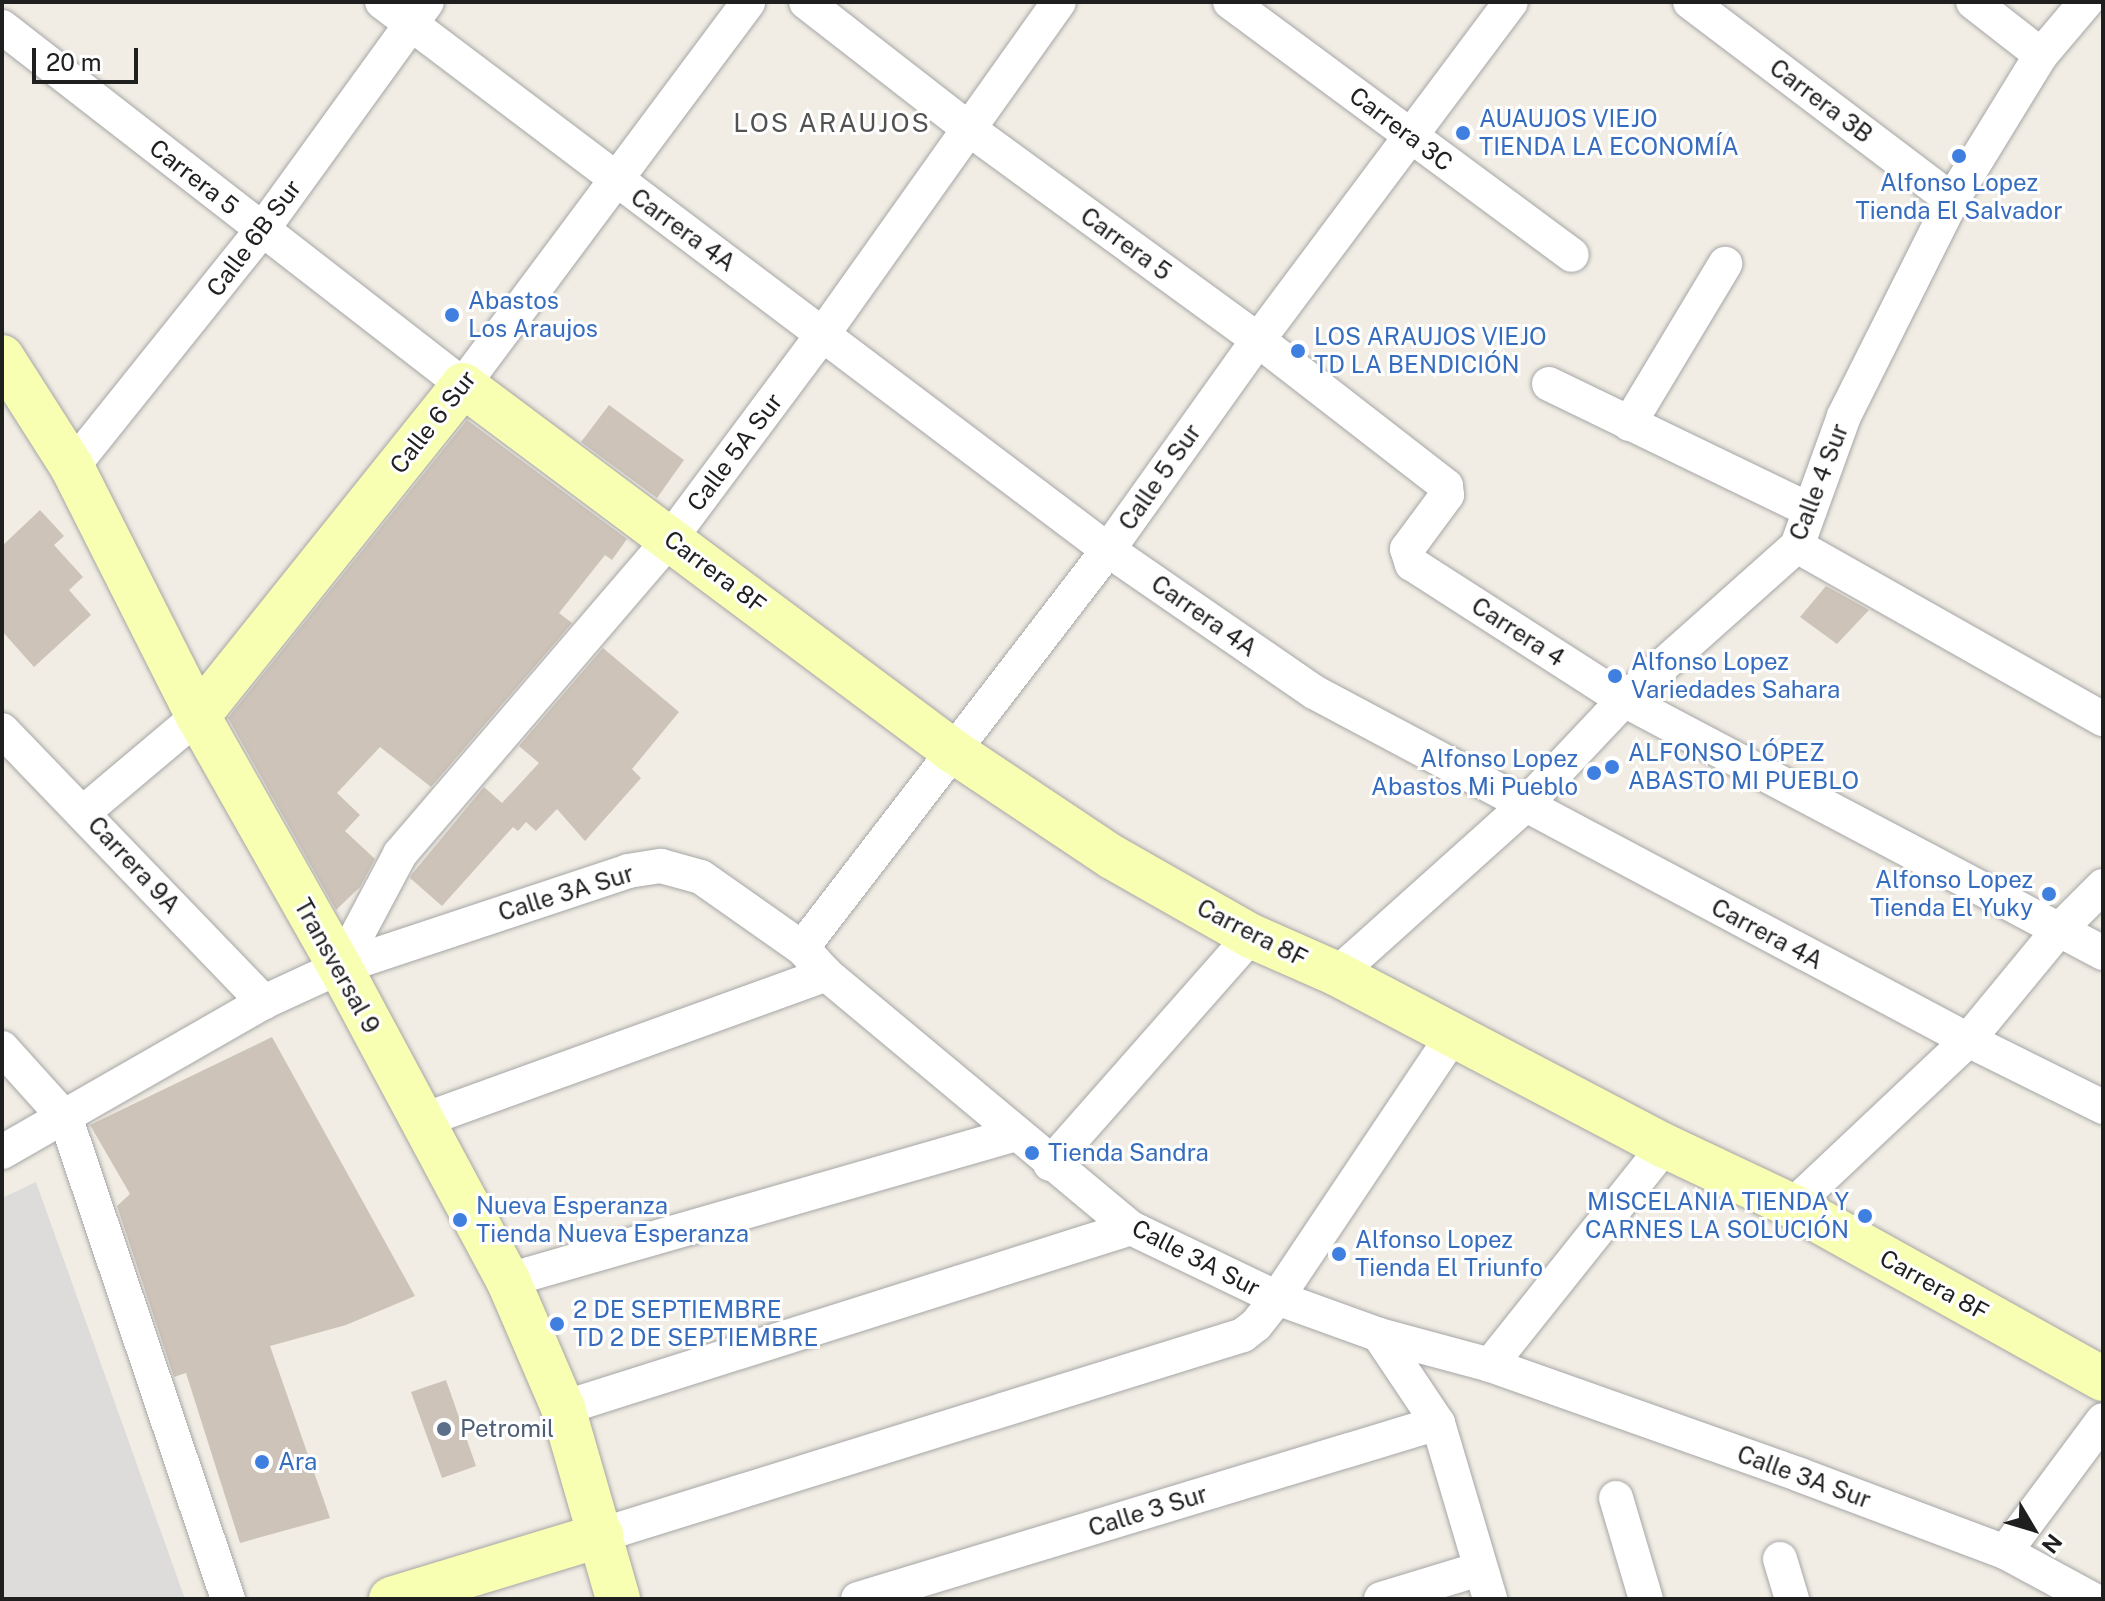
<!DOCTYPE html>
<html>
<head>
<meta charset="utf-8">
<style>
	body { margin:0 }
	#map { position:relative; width:2105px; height:1601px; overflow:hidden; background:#f1ede4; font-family:"Public Sans",sans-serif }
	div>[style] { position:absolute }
	.residential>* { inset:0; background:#dddcdb }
	.building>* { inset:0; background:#cdc3b9 }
	.roads { filter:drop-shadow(0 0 2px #a6a6a6) drop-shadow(0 0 2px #a6a6a6) }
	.street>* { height:34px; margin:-17px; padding:0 17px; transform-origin:17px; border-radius:17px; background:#fff }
	.secondary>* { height:44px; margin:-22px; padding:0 22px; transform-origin:22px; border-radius:22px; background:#f8ffb3 }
	.dots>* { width:22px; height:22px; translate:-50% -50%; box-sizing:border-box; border:4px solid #fff; border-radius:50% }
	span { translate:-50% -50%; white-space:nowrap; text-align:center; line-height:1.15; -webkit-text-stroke:6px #fff; paint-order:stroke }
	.street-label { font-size:24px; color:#1f1f1f }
	.shop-label { font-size:24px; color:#366cbe }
	.left { translate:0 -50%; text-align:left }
	.right { translate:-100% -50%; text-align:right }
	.service-label { font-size:24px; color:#4e5e75 }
	.neighbourhood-label { font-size:26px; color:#525252; letter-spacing:2px }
	.frame { position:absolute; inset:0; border:4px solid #1f1f1f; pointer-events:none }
	.north { position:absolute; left:1993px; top:1489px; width:80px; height:80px; -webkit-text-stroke:6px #fff; paint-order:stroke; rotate:128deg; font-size:22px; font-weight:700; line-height:32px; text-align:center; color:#1f1f1f }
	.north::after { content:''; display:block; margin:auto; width:28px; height:36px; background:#1f1f1f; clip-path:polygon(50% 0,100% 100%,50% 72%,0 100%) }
	.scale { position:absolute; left:32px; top:48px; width:106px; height:36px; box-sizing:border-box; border:4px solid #1f1f1f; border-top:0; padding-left:10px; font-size:24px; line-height:28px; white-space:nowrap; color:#1f1f1f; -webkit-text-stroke:6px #fff; paint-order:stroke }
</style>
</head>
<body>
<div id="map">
	<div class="residential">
		<i style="clip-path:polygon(36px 1182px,185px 1599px,2px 1599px,2px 1198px)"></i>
	</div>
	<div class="building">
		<i style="clip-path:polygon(609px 405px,684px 460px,657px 498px,581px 442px)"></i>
		<i style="clip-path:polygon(467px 420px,627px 539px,612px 560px,605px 555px,559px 613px,572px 623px,431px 787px,380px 747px,337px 793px,360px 815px,345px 831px,375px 859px,360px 887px,336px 910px,228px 718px)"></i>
		<i style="clip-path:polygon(40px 510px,64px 536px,54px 545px,83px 577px,69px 590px,91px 615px,34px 667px,2px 631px,2px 546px)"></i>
		<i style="clip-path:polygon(1826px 586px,1869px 610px,1837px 644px,1800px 617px)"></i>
		<i style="clip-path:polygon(603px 648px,679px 712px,632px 769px,641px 778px,585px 841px,557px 809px,536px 831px,526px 822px,518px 831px,513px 827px,442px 906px,410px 878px,412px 874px,484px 787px,502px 803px,539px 763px,519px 746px)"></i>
		<i style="clip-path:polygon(272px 1037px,415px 1296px,346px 1325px,270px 1346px,330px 1518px,240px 1543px,186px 1373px,174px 1377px,117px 1206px,130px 1194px,90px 1125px)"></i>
		<i style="clip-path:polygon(446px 1380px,476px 1466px,442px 1478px,411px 1392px)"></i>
	</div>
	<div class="roads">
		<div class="street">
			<i style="left:382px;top:2px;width:910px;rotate:37.05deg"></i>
			<i style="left:1108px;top:550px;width:250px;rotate:34.6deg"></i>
			<i style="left:1314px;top:692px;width:741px;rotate:28.02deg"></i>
			<i style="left:1968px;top:1040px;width:151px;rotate:26.4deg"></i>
			<i style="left:806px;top:2px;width:207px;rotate:37.9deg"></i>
			<i style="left:969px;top:129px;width:358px;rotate:36.1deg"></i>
			<i style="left:1258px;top:340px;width:238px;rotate:37.8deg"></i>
			<i style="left:1446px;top:486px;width:9px;rotate:84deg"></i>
			<i style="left:1447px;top:495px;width:67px;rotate:126.5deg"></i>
			<i style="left:1407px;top:549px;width:16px;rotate:72deg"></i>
			<i style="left:1412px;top:564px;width:252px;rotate:32.7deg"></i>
			<i style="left:1624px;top:700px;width:542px;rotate:27.84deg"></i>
			<i style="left:1230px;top:2px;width:425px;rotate:36.5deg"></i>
			<i style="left:1690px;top:2px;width:328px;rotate:37.1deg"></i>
			<i style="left:1973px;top:2px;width:86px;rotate:37.9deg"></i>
			<i style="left:2px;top:27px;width:584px;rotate:37.83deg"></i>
			<i style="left:463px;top:385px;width:477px;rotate:-53.3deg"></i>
			<i style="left:1549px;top:384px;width:288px;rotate:25.8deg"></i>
			<i style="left:1629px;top:424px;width:187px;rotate:-59deg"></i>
			<i style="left:72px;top:467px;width:304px;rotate:-51.3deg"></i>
			<i style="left:262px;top:230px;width:281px;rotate:-54.1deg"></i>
			<i style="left:1797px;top:546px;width:352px;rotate:29.5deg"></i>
			<i style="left:2px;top:730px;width:378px;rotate:46.1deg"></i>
			<i style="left:84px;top:812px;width:149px;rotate:-40.1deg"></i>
			<i style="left:802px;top:948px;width:502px;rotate:-52.45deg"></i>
			<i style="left:1108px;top:550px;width:258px;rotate:-54.5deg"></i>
			<i style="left:1258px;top:340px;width:422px;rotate:-53.2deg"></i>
			<i style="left:340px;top:967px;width:128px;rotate:-62deg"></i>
			<i style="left:400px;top:854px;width:415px;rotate:-49.4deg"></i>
			<i style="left:670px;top:539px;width:256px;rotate:-53.3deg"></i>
			<i style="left:823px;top:334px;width:407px;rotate:-54.6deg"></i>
			<i style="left:1337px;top:974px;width:251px;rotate:-41.9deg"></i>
			<i style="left:1524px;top:806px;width:146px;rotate:-46.7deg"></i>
			<i style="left:1624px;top:700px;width:232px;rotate:-41.7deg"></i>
			<i style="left:1797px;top:546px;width:138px;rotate:-70.1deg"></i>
			<i style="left:1844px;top:416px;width:241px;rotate:-63.4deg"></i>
			<i style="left:1952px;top:200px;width:170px;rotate:-58.5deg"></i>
			<i style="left:2041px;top:55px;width:70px;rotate:-49.7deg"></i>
			<i style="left:2px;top:1048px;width:96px;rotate:48deg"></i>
			<i style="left:66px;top:1119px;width:507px;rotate:71.35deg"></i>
			<i style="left:421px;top:1121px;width:431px;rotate:-19.9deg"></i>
			<i style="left:2px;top:1152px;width:302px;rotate:-29.8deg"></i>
			<i style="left:264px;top:1002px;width:84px;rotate:-24.7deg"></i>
			<i style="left:340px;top:967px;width:304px;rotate:-18.4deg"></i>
			<i style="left:628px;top:871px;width:33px;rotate:-9deg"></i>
			<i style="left:661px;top:866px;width:41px;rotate:15.4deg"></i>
			<i style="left:701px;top:877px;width:123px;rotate:35.1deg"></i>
			<i style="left:802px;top:948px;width:35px;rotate:47deg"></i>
			<i style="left:826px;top:974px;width:397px;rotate:39.8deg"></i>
			<i style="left:1131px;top:1228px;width:162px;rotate:25.6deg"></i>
			<i style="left:1277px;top:1298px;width:109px;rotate:19.9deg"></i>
			<i style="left:1379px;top:1335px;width:115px;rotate:15.1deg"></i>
			<i style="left:1490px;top:1365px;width:329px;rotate:19.5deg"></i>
			<i style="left:1800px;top:1475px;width:219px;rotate:20.6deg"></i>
			<i style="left:2005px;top:1552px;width:99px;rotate:28.4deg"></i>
			<i style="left:1050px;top:1164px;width:304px;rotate:-48.6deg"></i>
			<i style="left:1792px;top:1206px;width:242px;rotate:-43.3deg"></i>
			<i style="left:1968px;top:1040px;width:140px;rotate:-50.5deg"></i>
			<i style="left:2057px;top:932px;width:65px;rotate:-45deg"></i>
			<i style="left:508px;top:1280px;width:529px;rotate:-16.03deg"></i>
			<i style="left:1379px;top:1335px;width:106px;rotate:56.2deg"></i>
			<i style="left:1438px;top:1423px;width:184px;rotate:73.5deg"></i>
			<i style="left:1490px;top:1365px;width:280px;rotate:-51.4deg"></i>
			<i style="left:563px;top:1408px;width:596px;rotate:-17.58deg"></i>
			<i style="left:1616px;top:1498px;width:105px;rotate:73.5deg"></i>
			<i style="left:601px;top:1535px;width:672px;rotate:-17.3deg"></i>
			<i style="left:1243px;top:1335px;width:16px;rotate:-38deg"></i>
			<i style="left:1256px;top:1325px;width:34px;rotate:-52deg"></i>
			<i style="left:1277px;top:1298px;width:318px;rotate:-56.2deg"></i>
			<i style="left:2005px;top:1552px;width:164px;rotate:-53.4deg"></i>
			<i style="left:1780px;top:1559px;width:42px;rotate:73.3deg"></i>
			<i style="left:858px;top:1599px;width:606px;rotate:-16.88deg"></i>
			<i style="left:1381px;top:1599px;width:103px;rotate:-16.9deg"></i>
		</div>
		<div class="secondary">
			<i style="left:2px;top:357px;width:130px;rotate:57.5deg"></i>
			<i style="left:72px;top:467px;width:279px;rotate:63.2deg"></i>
			<i style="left:198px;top:716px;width:288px;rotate:60.5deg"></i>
			<i style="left:340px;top:967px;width:355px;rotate:61.8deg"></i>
			<i style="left:508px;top:1280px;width:139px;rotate:66.7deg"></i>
			<i style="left:563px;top:1408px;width:199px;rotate:73.9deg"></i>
			<i style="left:198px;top:716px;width:424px;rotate:-51.3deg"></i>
			<i style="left:463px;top:385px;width:612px;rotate:36.76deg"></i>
			<i style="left:953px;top:751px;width:191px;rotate:33.7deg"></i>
			<i style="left:1112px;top:857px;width:160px;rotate:29.6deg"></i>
			<i style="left:1251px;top:936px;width:94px;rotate:23.8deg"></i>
			<i style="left:1337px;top:974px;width:370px;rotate:27.7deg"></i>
			<i style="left:1665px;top:1146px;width:140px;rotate:25.3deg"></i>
			<i style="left:1792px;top:1206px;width:356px;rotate:29.1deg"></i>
			<i style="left:391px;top:1599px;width:220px;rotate:-16.9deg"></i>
		</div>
	</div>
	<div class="dots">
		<i style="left:1463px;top:133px;background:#3f7fe0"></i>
		<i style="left:1959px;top:156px;background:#3f7fe0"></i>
		<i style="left:452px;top:315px;background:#3f7fe0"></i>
		<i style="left:1298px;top:351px;background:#3f7fe0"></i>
		<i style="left:1615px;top:676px;background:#3f7fe0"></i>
		<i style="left:1612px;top:767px;background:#3f7fe0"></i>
		<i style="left:1594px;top:773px;background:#3f7fe0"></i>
		<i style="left:2049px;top:894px;background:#3f7fe0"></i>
		<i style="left:1032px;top:1153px;background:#3f7fe0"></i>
		<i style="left:1865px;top:1216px;background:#3f7fe0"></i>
		<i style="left:460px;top:1220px;background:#3f7fe0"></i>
		<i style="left:1339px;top:1254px;background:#3f7fe0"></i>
		<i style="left:557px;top:1324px;background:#3f7fe0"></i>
		<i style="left:444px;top:1429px;background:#5c6f8a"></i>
		<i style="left:262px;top:1462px;background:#3f7fe0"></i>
	</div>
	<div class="street-label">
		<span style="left:1821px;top:101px;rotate:37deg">Carrera 3B</span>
		<span style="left:1401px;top:129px;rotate:37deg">Carrera 3C</span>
		<span style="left:194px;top:177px;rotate:38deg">Carrera 5</span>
		<span style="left:683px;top:230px;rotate:36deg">Carrera 4A</span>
		<span style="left:254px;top:238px;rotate:-53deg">Calle 6B Sur</span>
		<span style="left:1126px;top:244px;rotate:36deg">Carrera 5</span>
		<span style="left:433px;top:422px;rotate:-52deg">Calle 6 Sur</span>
		<span style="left:735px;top:452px;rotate:-53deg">Calle 5A Sur</span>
		<span style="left:1160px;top:477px;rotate:-55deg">Calle 5 Sur</span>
		<span style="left:1819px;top:482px;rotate:-69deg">Calle 4 Sur</span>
		<span style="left:715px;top:572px;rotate:37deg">Carrera 8F</span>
		<span style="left:1204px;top:616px;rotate:35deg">Carrera 4A</span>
		<span style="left:1518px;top:632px;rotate:33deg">Carrera 4</span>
		<span style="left:134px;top:865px;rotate:47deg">Carrera 9A</span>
		<span style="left:566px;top:893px;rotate:-17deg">Calle 3A Sur</span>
		<span style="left:1252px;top:933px;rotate:27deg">Carrera 8F</span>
		<span style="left:1767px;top:934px;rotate:28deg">Carrera 4A</span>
		<span style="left:337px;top:966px;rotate:61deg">Transversal 9</span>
		<span style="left:1196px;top:1258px;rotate:27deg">Calle 3A Sur</span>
		<span style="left:1934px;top:1285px;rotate:29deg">Carrera 8F</span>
		<span style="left:1804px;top:1477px;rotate:20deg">Calle 3A Sur</span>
		<span style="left:1148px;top:1511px;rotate:-17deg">Calle 3 Sur</span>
	</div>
	<div class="shop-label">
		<span class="left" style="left:1479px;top:133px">AUAUJOS VIEJO<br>TIENDA LA ECONOMÍA</span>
		<span style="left:1959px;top:197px">Alfonso Lopez<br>Tienda El Salvador</span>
		<span class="left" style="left:468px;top:315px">Abastos<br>Los Araujos</span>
		<span class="left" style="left:1314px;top:351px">LOS ARAUJOS VIEJO<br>TD LA BENDICIÓN</span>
		<span class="left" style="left:1631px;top:676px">Alfonso Lopez<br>Variedades Sahara</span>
		<span class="left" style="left:1628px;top:767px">ALFONSO LÓPEZ<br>ABASTO MI PUEBLO</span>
		<span class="right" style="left:1578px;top:773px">Alfonso Lopez<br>Abastos Mi Pueblo</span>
		<span class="right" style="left:2033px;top:894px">Alfonso Lopez<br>Tienda El Yuky</span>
		<span class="left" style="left:1048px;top:1153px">Tienda Sandra</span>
		<span class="right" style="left:1849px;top:1216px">MISCELANIA TIENDA Y<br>CARNES LA SOLUCIÓN</span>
		<span class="left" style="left:476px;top:1220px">Nueva Esperanza<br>Tienda Nueva Esperanza</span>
		<span class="left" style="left:1355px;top:1254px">Alfonso Lopez<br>Tienda El Triunfo</span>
		<span class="left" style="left:573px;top:1324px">2 DE SEPTIEMBRE<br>TD 2 DE SEPTIEMBRE</span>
		<span class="left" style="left:278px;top:1462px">Ara</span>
	</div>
	<div class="service-label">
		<span class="left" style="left:460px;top:1429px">Petromil</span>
	</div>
	<div class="neighbourhood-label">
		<span style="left:832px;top:123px">LOS ARAUJOS</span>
	</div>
	<div class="frame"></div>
	<div class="north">N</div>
	<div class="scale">20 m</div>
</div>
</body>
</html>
